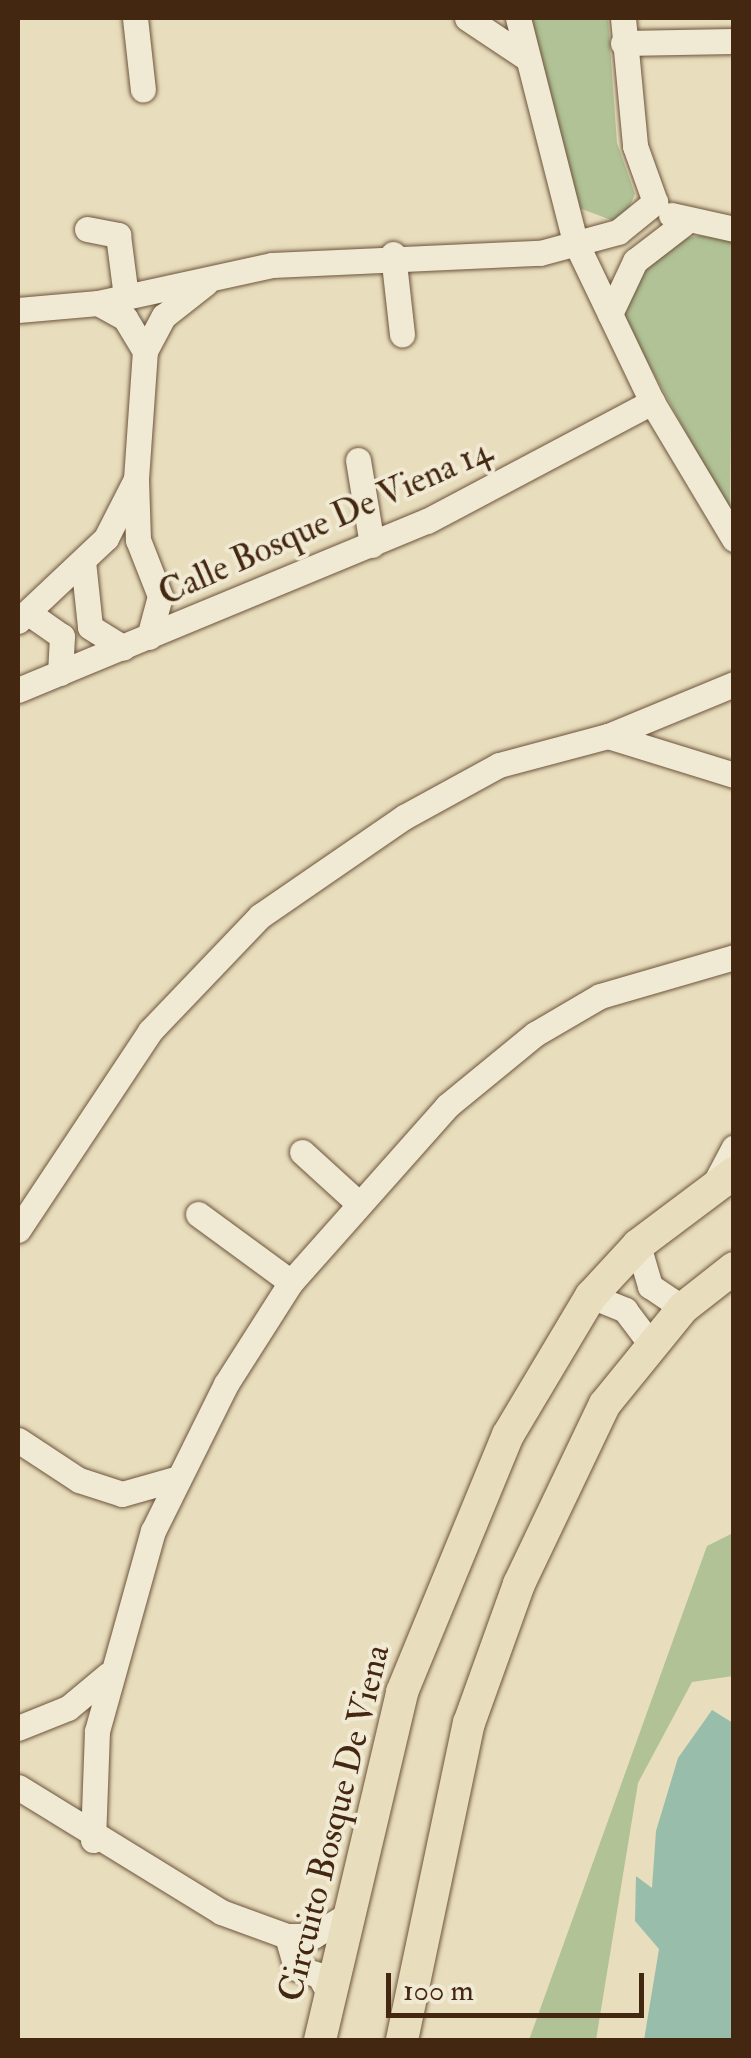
<!DOCTYPE html>
<html>
<head>
<meta charset="utf-8">
<style>
	body { margin:0 }
	#map { position:relative; width:751px; height:2058px; overflow:hidden; background:#e8ddbc; font-family:"IM FELL Double Pica",serif }
	div>[style] { position:absolute }
	.green>* { inset:0; background:#b0c296 }
	.water>* { inset:0; background:#98bdab }
	.roads { filter:drop-shadow(0 0 2px #6d543c) drop-shadow(0 0 2px #6d543c) }
	.minor>* { height:25px; margin:-12.5px; padding:0 12.5px; transform-origin:12.5px; border-radius:12.5px; background:#f0e9d3 }
	.major>* { height:32px; margin:-16px; padding:0 16px; transform-origin:16px; border-radius:16px; background:#e8ddbc }
	span { translate:-50% -50%; white-space:nowrap; text-align:center; line-height:1.15; -webkit-text-stroke:8px #f0e9d3; paint-order:stroke }
	.street-label { font-size:35px; color:#442711 }
	.frame { position:absolute; inset:0; border:20px solid #442711; pointer-events:none }
	.scale { position:absolute; left:386px; top:1973px; width:258px; height:45px; box-sizing:border-box; border:5px solid #442711; border-top:0; padding-left:12px; font-size:30px; line-height:35px; white-space:nowrap; color:#442711; -webkit-text-stroke:8px #f0e9d3; paint-order:stroke }
</style>
</head>
<body>
<div id="map">
	<div class="green">
		<i style="clip-path:polygon(522px 18px,608px 18px,617px 143px,635px 194px,622px 224px,579px 208px)"></i>
		<i style="clip-path:polygon(711px 234px,733px 235px,730px 513px,617px 306px,655px 243px)"></i>
		<i style="clip-path:polygon(733px 1533px,733px 1676px,692px 1682px,638px 1783px,596px 2040px,529px 2040px,707px 1546px)"></i>
	</div>
	<div class="water">
		<i style="clip-path:polygon(712px 1710px,733px 1723px,733px 2040px,644px 2040px,659px 1949px,635px 1921px,636px 1876px,652px 1888px,656px 1831px,678px 1758px)"></i>
	</div>
	<div class="roads">
		<div class="minor">
			<i style="left:135px;top:18px;width:72px;rotate:83.7deg"></i>
			<i style="left:467px;top:18px;width:69px;rotate:33.7deg"></i>
			<i style="left:518px;top:18px;width:230px;rotate:75.7deg"></i>
			<i style="left:575px;top:241px;width:178px;rotate:64.4deg"></i>
			<i style="left:652px;top:402px;width:160px;rotate:59.1deg"></i>
			<i style="left:623px;top:18px;width:129px;rotate:84.6deg"></i>
			<i style="left:635px;top:146px;width:59px;rotate:70.3deg"></i>
			<i style="left:623px;top:43px;width:111px;rotate:-1deg"></i>
			<i style="left:671px;top:215px;width:65px;rotate:12.5deg"></i>
			<i style="left:87px;top:229px;width:32px;rotate:11deg"></i>
			<i style="left:118px;top:235px;width:63px;rotate:82.6deg"></i>
			<i style="left:393px;top:254px;width:81px;rotate:83.6deg"></i>
			<i style="left:98px;top:303px;width:31px;rotate:29deg"></i>
			<i style="left:125px;top:318px;width:39px;rotate:59deg"></i>
			<i style="left:18px;top:310px;width:80px;rotate:-5deg"></i>
			<i style="left:98px;top:303px;width:178px;rotate:-12.3deg"></i>
			<i style="left:272px;top:265px;width:268px;rotate:-2.6deg"></i>
			<i style="left:540px;top:253px;width:81px;rotate:-15.1deg"></i>
			<i style="left:618px;top:232px;width:48px;rotate:-39deg"></i>
			<i style="left:610px;top:314px;width:59px;rotate:-64.7deg"></i>
			<i style="left:635px;top:261px;width:61px;rotate:-37.6deg"></i>
			<i style="left:358px;top:460px;width:86px;rotate:80.6deg"></i>
			<i style="left:83px;top:561px;width:66px;rotate:83.9deg"></i>
			<i style="left:90px;top:627px;width:39px;rotate:32deg"></i>
			<i style="left:30px;top:614px;width:39px;rotate:35deg"></i>
			<i style="left:62px;top:636px;width:37px;rotate:93deg"></i>
			<i style="left:18px;top:621px;width:121px;rotate:-43.3deg"></i>
			<i style="left:106px;top:538px;width:64px;rotate:-63deg"></i>
			<i style="left:149px;top:637px;width:42px;rotate:-75deg"></i>
			<i style="left:160px;top:596px;width:60px;rotate:-111.4deg"></i>
			<i style="left:138px;top:540px;width:61px;rotate:-91.9deg"></i>
			<i style="left:136px;top:479px;width:128px;rotate:-86deg"></i>
			<i style="left:145px;top:351px;width:40px;rotate:-62deg"></i>
			<i style="left:164px;top:316px;width:53px;rotate:-38.2deg"></i>
			<i style="left:18px;top:690px;width:443px;rotate:-22.5deg"></i>
			<i style="left:427px;top:521px;width:255px;rotate:-27.9deg"></i>
			<i style="left:608px;top:736px;width:136px;rotate:-22.4deg"></i>
			<i style="left:302px;top:1152px;width:74px;rotate:42.3deg"></i>
			<i style="left:716px;top:1181px;width:38px;rotate:-62deg"></i>
			<i style="left:198px;top:1214px;width:115px;rotate:36.2deg"></i>
			<i style="left:18px;top:1230px;width:239px;rotate:-56.4deg"></i>
			<i style="left:150px;top:1031px;width:159px;rotate:-46.3deg"></i>
			<i style="left:260px;top:916px;width:175px;rotate:-34.5deg"></i>
			<i style="left:404px;top:817px;width:108px;rotate:-28.7deg"></i>
			<i style="left:499px;top:765px;width:113px;rotate:-14.9deg"></i>
			<i style="left:608px;top:736px;width:132px;rotate:17.2deg"></i>
			<i style="left:638px;top:1245px;width:43px;rotate:73.7deg"></i>
			<i style="left:650px;top:1286px;width:40px;rotate:34deg"></i>
			<i style="left:591px;top:1296px;width:37px;rotate:22deg"></i>
			<i style="left:625px;top:1310px;width:41px;rotate:52.9deg"></i>
			<i style="left:18px;top:1440px;width:73px;rotate:33.3deg"></i>
			<i style="left:79px;top:1480px;width:45px;rotate:18deg"></i>
			<i style="left:122px;top:1494px;width:55px;rotate:-15.8deg"></i>
			<i style="left:18px;top:1728px;width:54px;rotate:-21.8deg"></i>
			<i style="left:68px;top:1708px;width:53px;rotate:-39.7deg"></i>
			<i style="left:18px;top:1787px;width:238px;rotate:31.6deg"></i>
			<i style="left:221px;top:1912px;width:70px;rotate:20deg"></i>
			<i style="left:287px;top:1936px;width:26px"></i>
			<i style="left:313px;top:1936px;width:42px;rotate:-31.4deg"></i>
			<i style="left:93px;top:1840px;width:109px;rotate:-87.9deg"></i>
			<i style="left:97px;top:1731px;width:208px;rotate:-74.4deg"></i>
			<i style="left:153px;top:1531px;width:164px;rotate:-63.6deg"></i>
			<i style="left:226px;top:1384px;width:121px;rotate:-57.5deg"></i>
			<i style="left:291px;top:1282px;width:235px;rotate:-48.4deg"></i>
			<i style="left:447px;top:1106px;width:114px;rotate:-39.3deg"></i>
			<i style="left:535px;top:1034px;width:75px;rotate:-30.3deg"></i>
			<i style="left:600px;top:996px;width:140px;rotate:-16.2deg"></i>
			<i style="left:287px;top:1936px;width:33px;rotate:74deg"></i>
			<i style="left:296px;top:1968px;width:24px;rotate:17deg"></i>
			<i style="left:319px;top:1975px;width:23px;rotate:61deg"></i>
		</div>
		<div class="major">
			<i style="left:320px;top:2040px;width:358px;rotate:-76.7deg"></i>
			<i style="left:402px;top:1692px;width:278px;rotate:-67.6deg"></i>
			<i style="left:508px;top:1435px;width:162px;rotate:-59.2deg"></i>
			<i style="left:591px;top:1296px;width:69px;rotate:-47.3deg"></i>
			<i style="left:638px;top:1245px;width:120px;rotate:-36.9deg"></i>
			<i style="left:402px;top:2040px;width:324px;rotate:-78.1deg"></i>
			<i style="left:469px;top:1723px;width:148px;rotate:-70.2deg"></i>
			<i style="left:519px;top:1584px;width:199px;rotate:-64.5deg"></i>
			<i style="left:605px;top:1404px;width:124px;rotate:-50.9deg"></i>
			<i style="left:683px;top:1308px;width:65px;rotate:-38.1deg"></i>
		</div>
	</div>
	<div class="street-label">
		<span style="left:325px;top:522px;rotate:-24deg">Calle Bosque De Viena 14</span>
		<span style="left:334px;top:1823px;rotate:-76deg">Circuito Bosque De Viena</span>
	</div>
	<div class="frame"></div>
	<div class="scale">100 m</div>
</div>
</body>
</html>
